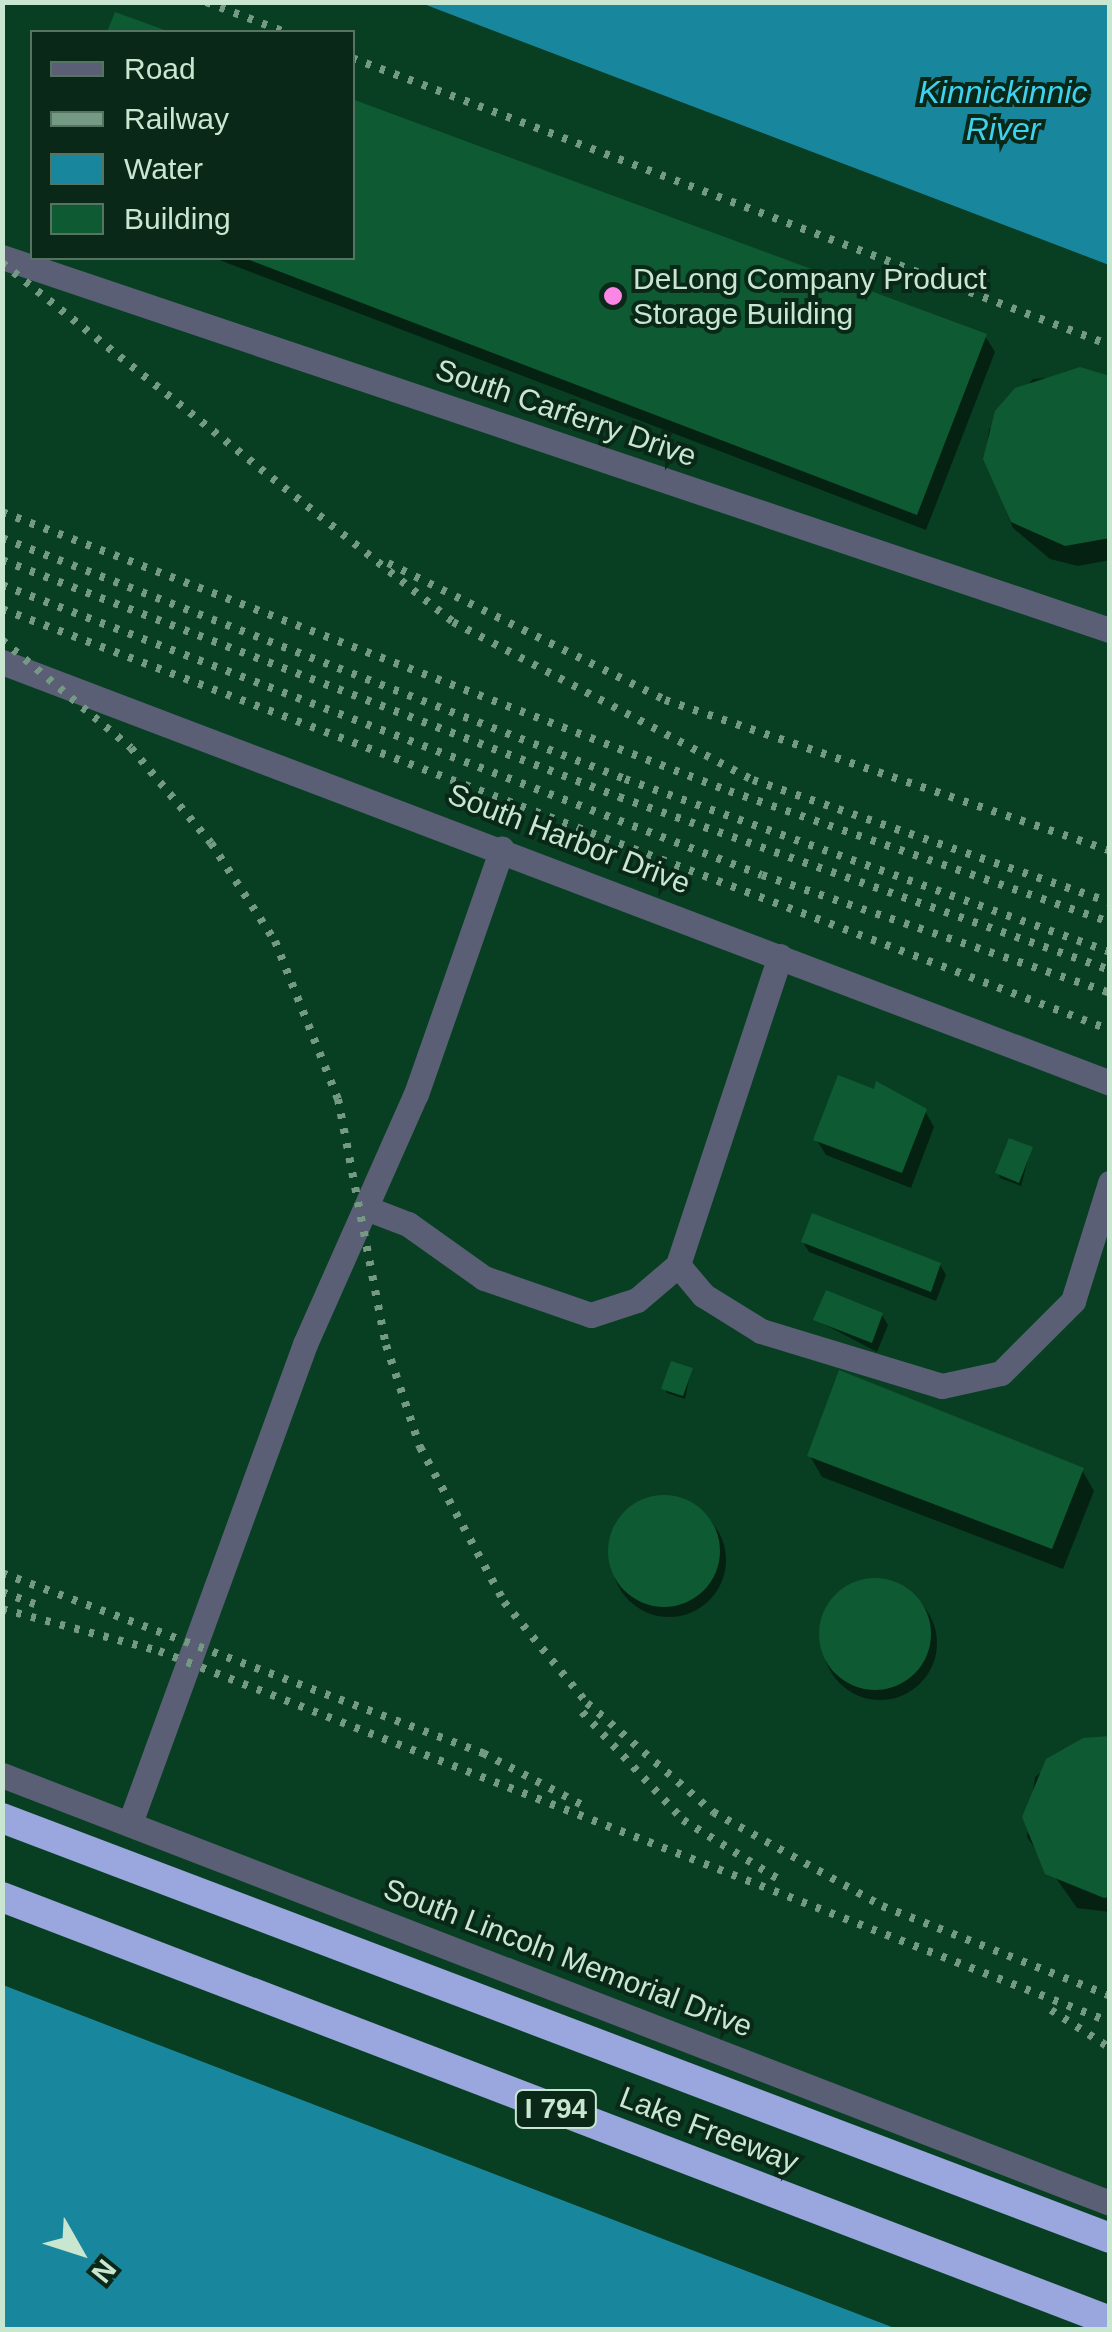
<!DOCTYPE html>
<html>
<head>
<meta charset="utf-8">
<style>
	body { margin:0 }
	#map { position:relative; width:1112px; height:2332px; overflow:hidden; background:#06351c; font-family:Arial,sans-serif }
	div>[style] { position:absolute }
	.built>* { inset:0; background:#083f22 }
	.water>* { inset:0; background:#18879d }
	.shadow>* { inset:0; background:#0007 }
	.round { border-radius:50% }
	.building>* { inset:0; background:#0e5a33 }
	.minor>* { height:25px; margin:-12.5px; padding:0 12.5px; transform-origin:12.5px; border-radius:12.5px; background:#5a5f76 }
	.highway>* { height:30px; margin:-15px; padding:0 15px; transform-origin:15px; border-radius:15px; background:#9aa6de }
	.rail>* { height:8px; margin-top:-4px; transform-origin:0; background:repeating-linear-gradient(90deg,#759a83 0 5px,transparent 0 15px) }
	.dots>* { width:28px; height:28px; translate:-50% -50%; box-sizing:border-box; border:5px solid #0a2817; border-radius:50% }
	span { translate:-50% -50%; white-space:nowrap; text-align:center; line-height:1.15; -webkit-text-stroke:8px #0a2817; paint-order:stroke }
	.shield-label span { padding:2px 8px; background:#0a2817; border:2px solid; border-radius:8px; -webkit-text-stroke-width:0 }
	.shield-label { font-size:28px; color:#c9e6d1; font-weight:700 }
	.poi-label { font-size:30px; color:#c9e6d1 }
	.left { translate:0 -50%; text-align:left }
	.street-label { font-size:30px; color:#c9e6d1 }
	.water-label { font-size:32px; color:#3fd2f0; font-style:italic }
	.frame { position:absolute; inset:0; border:5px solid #c9e6d1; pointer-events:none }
	.legend { position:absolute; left:30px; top:30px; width:325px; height:230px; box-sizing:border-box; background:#0a2817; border:2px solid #567461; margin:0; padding:12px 18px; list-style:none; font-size:30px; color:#c9e6d1 }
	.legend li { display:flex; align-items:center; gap:20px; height:50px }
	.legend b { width:50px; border:2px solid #567461 }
	.north { position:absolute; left:30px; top:2202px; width:100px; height:100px; -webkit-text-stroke:8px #0a2817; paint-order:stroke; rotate:129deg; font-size:28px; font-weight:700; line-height:40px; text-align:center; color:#c9e6d1 }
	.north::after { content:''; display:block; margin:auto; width:35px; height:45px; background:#c9e6d1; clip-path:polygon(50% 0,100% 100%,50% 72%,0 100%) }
</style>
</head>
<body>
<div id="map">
	<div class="built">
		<i style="clip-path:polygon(evenodd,2px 3px,421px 3px,1109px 265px,1109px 2329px,897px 2329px,3px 1985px,2px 3px,32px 32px,352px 32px,352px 258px,32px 258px,32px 32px)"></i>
	</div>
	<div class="water">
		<i style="clip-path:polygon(421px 3px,1109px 3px,1109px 265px)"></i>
		<i style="clip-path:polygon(3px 1985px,897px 2329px,3px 2329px)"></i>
	</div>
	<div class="shadow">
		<i style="clip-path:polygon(214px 258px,352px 258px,985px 336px,995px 352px,926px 530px)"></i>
		<i style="clip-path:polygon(1099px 374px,1110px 382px,1110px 560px,1078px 566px,1050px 559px,1013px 528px,985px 459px,989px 430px,1033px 379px)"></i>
		<i style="clip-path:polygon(925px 1111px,934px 1127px,911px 1188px,826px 1155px,816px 1139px)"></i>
		<i style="clip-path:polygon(1031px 1149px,1021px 1186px,1000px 1178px,998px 1173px)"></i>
		<i style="clip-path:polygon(803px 1242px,940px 1265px,946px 1275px,936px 1301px,809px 1252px)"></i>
		<i style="clip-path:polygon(882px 1315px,888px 1325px,877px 1352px,816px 1320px)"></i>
		<i style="clip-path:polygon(691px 1370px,685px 1399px,667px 1393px,664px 1388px)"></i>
		<i style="clip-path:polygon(810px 1456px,1082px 1470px,1094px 1491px,1063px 1569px,822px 1477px)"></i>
		<i class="round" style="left:612px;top:1503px;width:114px;height:114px"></i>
		<i class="round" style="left:823px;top:1586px;width:114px;height:114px"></i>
		<i style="clip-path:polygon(1084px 1740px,1110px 1744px,1110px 1912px,1077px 1908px,1027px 1837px,1035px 1777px)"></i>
	</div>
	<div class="building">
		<i style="clip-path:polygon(115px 12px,170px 32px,107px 32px)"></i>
		<i style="clip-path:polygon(352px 99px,987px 334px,917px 515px,244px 258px,352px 258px)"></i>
		<i style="clip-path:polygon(1080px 367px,1110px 376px,1110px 538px,1065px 546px,1011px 522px,983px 459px,995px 411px,1015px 388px)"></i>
		<i style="clip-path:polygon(838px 1075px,874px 1089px,876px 1081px,927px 1109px,902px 1173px,813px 1140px)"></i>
		<i style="clip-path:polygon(1009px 1138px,1033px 1147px,1019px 1183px,995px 1173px)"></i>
		<i style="clip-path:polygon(812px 1213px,941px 1263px,931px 1292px,801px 1242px)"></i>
		<i style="clip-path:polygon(826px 1290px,883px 1313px,872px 1343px,813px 1320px)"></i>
		<i style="clip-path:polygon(671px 1361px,693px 1368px,683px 1396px,661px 1389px)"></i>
		<i style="clip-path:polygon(839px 1370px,1084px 1468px,1052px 1549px,807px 1456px)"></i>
		<i class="round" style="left:608px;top:1495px;width:112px;height:112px"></i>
		<i class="round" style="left:819px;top:1578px;width:112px;height:112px"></i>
		<i style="clip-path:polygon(1110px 1736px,1110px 1897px,1104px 1898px,1045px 1874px,1022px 1817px,1046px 1759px,1083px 1738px)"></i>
	</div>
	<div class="minor">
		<i style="left:2px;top:257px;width:1169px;rotate:18.61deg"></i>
		<i style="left:2px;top:662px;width:1185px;rotate:20.8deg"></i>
		<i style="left:780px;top:956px;width:325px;rotate:108.3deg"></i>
		<i style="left:678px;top:1265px;width:39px;rotate:50deg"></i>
		<i style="left:703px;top:1295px;width:68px;rotate:31.8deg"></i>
		<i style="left:761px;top:1331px;width:189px;rotate:16.9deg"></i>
		<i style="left:942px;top:1386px;width:60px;rotate:-12.4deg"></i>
		<i style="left:1001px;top:1373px;width:102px;rotate:-45deg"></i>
		<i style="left:1073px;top:1301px;width:124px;rotate:-72.6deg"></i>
		<i style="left:366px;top:1208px;width:45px;rotate:20.9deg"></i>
		<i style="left:408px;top:1224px;width:93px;rotate:35.4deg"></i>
		<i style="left:484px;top:1278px;width:113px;rotate:19.1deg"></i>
		<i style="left:591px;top:1315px;width:48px;rotate:-18.1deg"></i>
		<i style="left:637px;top:1300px;width:54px;rotate:-40.5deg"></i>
		<i style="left:2px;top:1775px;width:1188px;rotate:21.12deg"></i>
		<i style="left:130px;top:1823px;width:510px;rotate:-69.93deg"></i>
		<i style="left:305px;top:1344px;width:274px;rotate:-66.1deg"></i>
		<i style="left:416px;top:1094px;width:260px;rotate:-70.7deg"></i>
	</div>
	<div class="highway">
		<i style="left:2px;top:1818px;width:1185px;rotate:20.76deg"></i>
		<i style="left:2px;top:1897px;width:1186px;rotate:20.94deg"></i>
	</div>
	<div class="rail">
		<i style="left:206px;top:2px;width:85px;rotate:20.8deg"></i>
		<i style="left:352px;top:58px;width:811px;rotate:20.74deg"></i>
		<i style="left:2px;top:263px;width:576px;rotate:38.52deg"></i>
		<i style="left:453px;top:622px;width:339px;rotate:27.8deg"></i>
		<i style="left:753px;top:780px;width:377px;rotate:18.9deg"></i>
		<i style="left:2px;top:512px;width:779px;rotate:21deg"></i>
		<i style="left:729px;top:791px;width:403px;rotate:19deg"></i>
		<i style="left:2px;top:538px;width:668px;rotate:21.15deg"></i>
		<i style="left:625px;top:779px;width:515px;rotate:19.63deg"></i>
		<i style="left:2px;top:560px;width:661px;rotate:21.01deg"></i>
		<i style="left:619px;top:797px;width:521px;rotate:19.41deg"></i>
		<i style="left:388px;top:563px;width:309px;rotate:26.3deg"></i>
		<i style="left:665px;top:700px;width:470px;rotate:18.7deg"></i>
		<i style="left:2px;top:585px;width:813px;rotate:20.89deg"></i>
		<i style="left:762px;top:875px;width:367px;rotate:18.7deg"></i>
		<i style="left:2px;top:609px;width:1185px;rotate:20.8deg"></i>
		<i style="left:2px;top:640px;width:168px;rotate:39.9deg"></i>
		<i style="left:131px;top:748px;width:124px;rotate:49.9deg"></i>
		<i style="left:211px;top:843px;width:117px;rotate:56.9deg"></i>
		<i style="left:275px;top:941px;width:170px;rotate:68.3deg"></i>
		<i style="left:338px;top:1099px;width:251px;rotate:79deg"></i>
		<i style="left:386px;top:1345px;width:108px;rotate:71.6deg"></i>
		<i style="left:420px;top:1447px;width:176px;rotate:61.5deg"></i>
		<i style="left:504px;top:1602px;width:131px;rotate:50.6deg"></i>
		<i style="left:587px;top:1703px;width:167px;rotate:40.9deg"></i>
		<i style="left:713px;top:1812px;width:193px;rotate:29.1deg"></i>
		<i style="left:882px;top:1906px;width:245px;rotate:21.5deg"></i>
		<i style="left:2px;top:1573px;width:514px;rotate:20.52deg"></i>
		<i style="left:483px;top:1753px;width:112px;rotate:27.7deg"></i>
		<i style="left:2px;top:1592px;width:40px;rotate:20.2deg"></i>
		<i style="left:2px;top:1609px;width:163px;rotate:15deg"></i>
		<i style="left:159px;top:1651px;width:1021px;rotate:21.31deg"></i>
		<i style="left:582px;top:1712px;width:148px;rotate:46.9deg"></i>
		<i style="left:683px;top:1820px;width:112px;rotate:31.8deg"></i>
		<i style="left:1051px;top:2010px;width:70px;rotate:32.8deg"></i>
	</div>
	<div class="dots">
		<i style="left:613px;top:296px;background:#fb86e5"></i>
	</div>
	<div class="shield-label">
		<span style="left:556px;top:2109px">I 794</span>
	</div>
	<div class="poi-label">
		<span class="left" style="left:633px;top:296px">DeLong Company Product<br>Storage Building</span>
	</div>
	<div class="street-label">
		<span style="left:566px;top:413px;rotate:19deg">South Carferry Drive</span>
		<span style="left:569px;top:839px;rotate:21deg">South Harbor Drive</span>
		<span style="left:568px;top:1958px;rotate:21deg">South Lincoln Memorial Drive</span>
		<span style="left:709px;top:2130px;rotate:21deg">Lake Freeway</span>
	</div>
	<div class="water-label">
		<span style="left:1003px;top:111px">Kinnickinnic<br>River</span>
	</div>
	<div class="frame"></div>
	<ul class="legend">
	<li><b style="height:12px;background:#5a5f76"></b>Road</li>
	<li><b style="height:12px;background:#759a83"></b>Railway</li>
	<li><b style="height:28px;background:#18879d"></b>Water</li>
	<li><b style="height:28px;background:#0e5a33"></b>Building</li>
	</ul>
	<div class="north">N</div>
</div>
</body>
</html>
